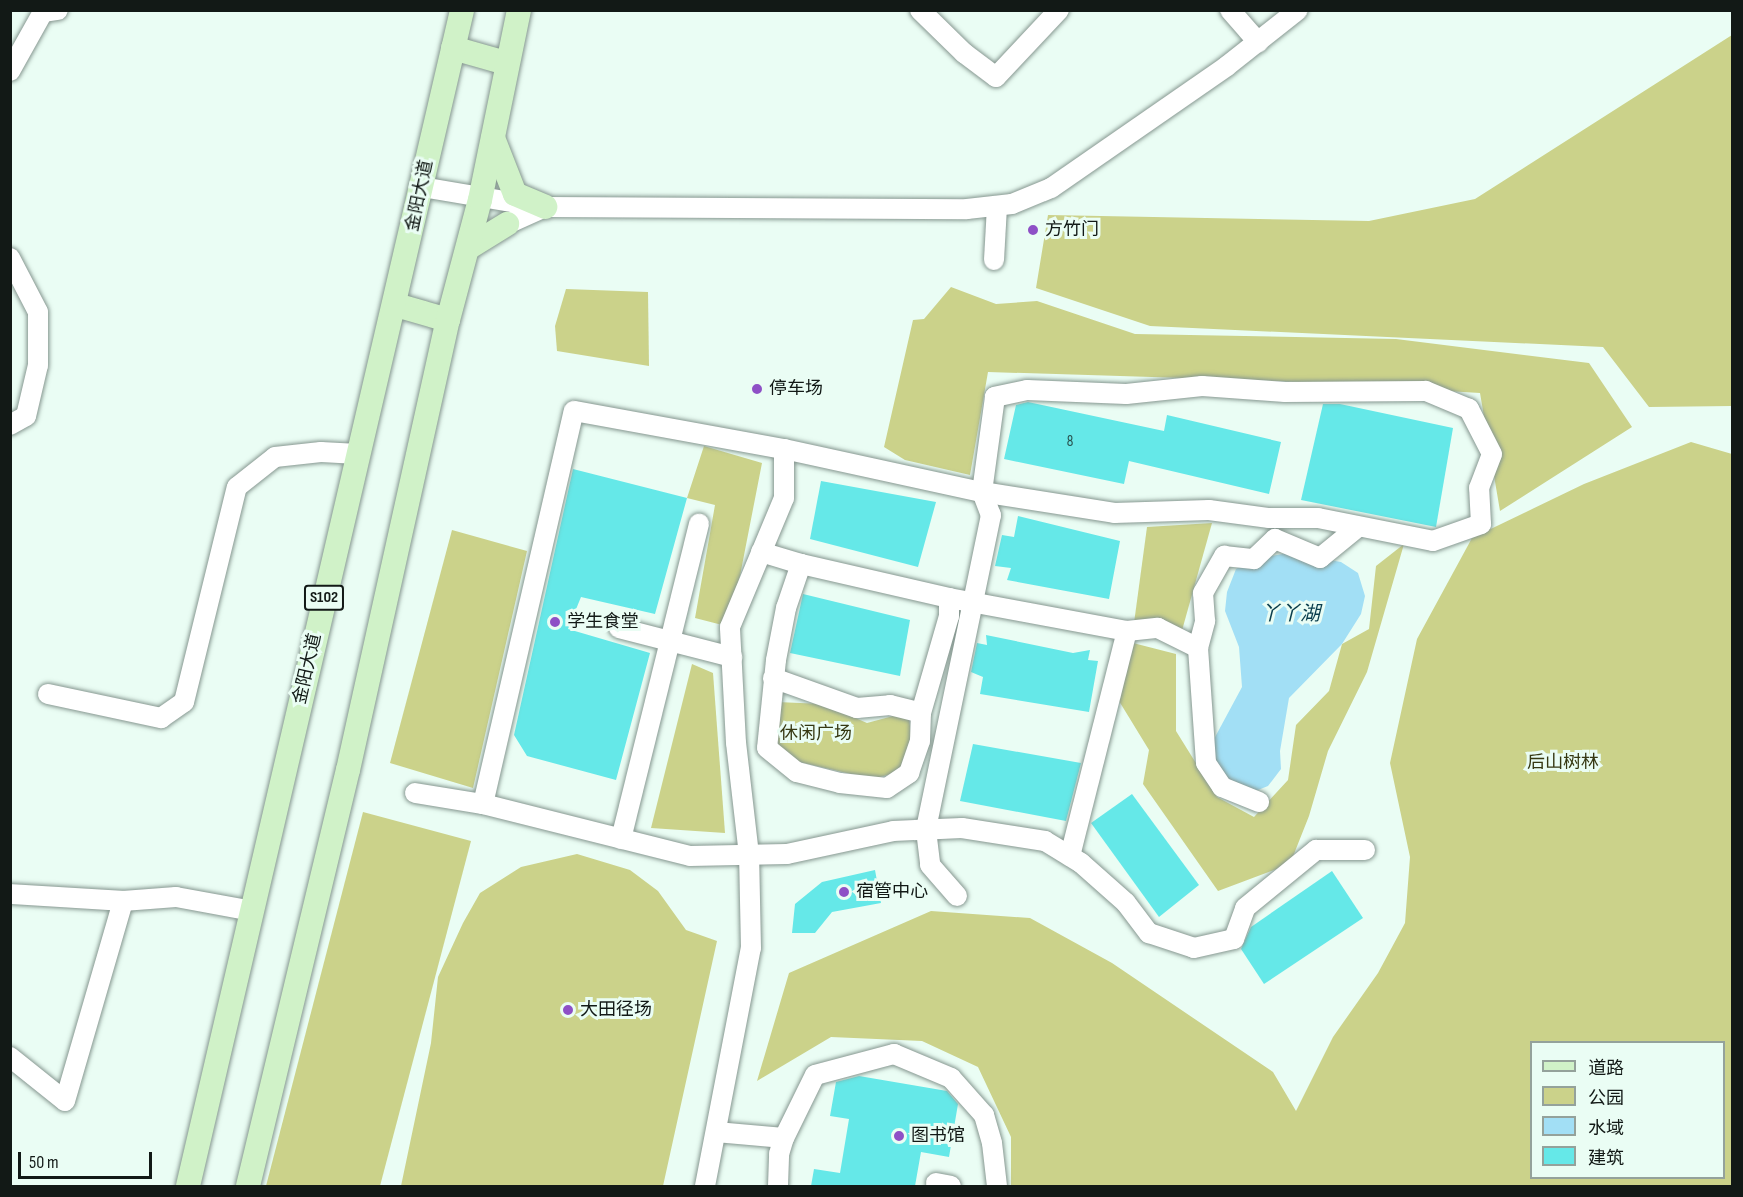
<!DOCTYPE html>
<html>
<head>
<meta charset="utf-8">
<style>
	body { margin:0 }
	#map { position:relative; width:1743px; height:1197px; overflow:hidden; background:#eafdf4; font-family:"Sofia Sans Condensed","Noto Sans SC",sans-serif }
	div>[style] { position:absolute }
	.green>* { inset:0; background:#cbd28a }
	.water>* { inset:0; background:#a2dff5 }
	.building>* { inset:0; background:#65e8e8 }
	.roads { filter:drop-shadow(0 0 2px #869790) drop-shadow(0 0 2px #869790) }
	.minor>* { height:20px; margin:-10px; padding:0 10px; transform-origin:10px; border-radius:10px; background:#fff }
	.major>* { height:24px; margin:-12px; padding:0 12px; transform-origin:12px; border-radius:12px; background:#d0f2c8 }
	.dots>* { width:16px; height:16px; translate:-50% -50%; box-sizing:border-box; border:3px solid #eafdf4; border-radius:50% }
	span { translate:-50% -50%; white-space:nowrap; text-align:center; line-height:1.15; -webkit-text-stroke:6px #eafdf4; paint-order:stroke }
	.number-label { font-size:15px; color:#274d4a }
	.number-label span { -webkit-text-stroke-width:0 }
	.shield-label span { padding:2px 4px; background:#eafdf4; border:2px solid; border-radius:4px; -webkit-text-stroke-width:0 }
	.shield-label { font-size:16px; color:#121916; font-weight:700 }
	.street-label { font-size:18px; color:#121916 }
	.poi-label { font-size:18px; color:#121916 }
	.left { translate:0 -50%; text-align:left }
	.park-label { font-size:18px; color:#363812 }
	.water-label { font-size:20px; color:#0a3e4d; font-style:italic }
	.frame { position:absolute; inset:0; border:12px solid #121916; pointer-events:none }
	.legend { position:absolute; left:1530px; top:1041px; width:195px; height:138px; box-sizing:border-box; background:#eafdf4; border:2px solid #94a29b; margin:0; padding:8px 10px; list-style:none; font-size:18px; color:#121916 }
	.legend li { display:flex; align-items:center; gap:12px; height:30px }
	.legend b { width:30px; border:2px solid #94a29b }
	.scale { position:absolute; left:18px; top:1152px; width:134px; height:27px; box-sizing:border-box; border:3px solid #121916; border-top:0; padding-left:8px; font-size:18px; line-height:21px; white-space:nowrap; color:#121916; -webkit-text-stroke:4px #eafdf4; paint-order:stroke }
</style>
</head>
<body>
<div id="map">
	<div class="green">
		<i style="clip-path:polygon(1732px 35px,1732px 406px,1649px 407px,1603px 347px,1150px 326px,1036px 288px,1048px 215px,1369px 221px,1475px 199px)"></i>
		<i style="clip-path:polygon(951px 287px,996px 304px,1037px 301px,1135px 334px,1396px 339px,1589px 363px,1632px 427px,1500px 511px,1480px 393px,1280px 381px,988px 372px,970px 475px,905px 460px,884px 447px,913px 320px,924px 319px)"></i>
		<i style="clip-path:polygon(566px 289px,648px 292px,649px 366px,557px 351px,555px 326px)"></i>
		<i style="clip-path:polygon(evenodd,1691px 442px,1732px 454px,1732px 1186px,1011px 1186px,1011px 1137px,978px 1067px,922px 1041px,831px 1037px,757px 1081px,789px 973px,931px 911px,1030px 918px,1112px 963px,1273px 1072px,1296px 1111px,1333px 1037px,1378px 973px,1405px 923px,1410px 857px,1390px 763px,1417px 639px,1472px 538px,1584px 484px,1691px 442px,1532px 1042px,1724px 1042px,1724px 1178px,1532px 1178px,1532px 1042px)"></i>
		<i style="clip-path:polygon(704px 446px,762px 463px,730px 627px,695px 618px,715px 505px,687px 498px)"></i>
		<i style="clip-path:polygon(1212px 523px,1181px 634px,1134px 623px,1147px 527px)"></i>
		<i style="clip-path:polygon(452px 530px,527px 551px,473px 788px,390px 763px)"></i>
		<i style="clip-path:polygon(1404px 544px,1367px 672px,1328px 751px,1309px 816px,1290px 864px,1218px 891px,1143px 784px,1149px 750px,1119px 701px,1133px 643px,1176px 654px,1176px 731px,1217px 797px,1254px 817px,1288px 780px,1296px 725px,1329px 691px,1342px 644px,1369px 629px,1376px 566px)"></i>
		<i style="clip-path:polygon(692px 664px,713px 673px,725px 833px,651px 828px)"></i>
		<i style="clip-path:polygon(777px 702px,823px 704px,867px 723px,908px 712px,914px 754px,898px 772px,873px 779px,795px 761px,781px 749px,771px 733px)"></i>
		<i style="clip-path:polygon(363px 812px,471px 841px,380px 1186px,266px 1186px)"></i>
		<i style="clip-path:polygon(577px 854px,630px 870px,658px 891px,686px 930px,717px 941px,663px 1186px,401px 1186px,431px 1043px,438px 977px,463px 923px,480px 893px,521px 867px)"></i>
	</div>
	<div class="water">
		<i style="clip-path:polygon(1288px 553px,1341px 562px,1358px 573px,1365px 596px,1361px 614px,1342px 644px,1289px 698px,1280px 751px,1281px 769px,1268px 786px,1248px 794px,1229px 785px,1213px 760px,1214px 739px,1242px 687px,1239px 647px,1225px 611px,1227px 592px,1236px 569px,1254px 559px)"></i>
	</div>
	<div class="building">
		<i style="clip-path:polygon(1028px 402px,1164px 431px,1167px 415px,1281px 442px,1269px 494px,1129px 461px,1124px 484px,1004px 459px,1016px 405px)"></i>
		<i style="clip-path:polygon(1323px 404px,1340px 404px,1453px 428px,1436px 527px,1301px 500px)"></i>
		<i style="clip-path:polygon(573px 469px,687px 498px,655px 614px,581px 597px,568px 629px,650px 653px,616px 780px,527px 756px,514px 735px)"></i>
		<i style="clip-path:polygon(821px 481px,936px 502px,918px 567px,810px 539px)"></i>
		<i style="clip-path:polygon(1018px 516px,1120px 541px,1109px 599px,1007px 580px,1011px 568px,995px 566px,1002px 535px,1014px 537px)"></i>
		<i style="clip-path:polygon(803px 594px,910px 620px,900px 676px,790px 653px)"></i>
		<i style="clip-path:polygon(986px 635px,1073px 653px,1090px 650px,1088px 660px,1098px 661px,1089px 712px,980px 694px,983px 677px,971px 672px,977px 643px,987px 645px)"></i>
		<i style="clip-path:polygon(973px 744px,1081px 763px,1066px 821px,960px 801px)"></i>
		<i style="clip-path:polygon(1132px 794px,1199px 885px,1159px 917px,1091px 823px)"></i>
		<i style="clip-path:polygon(875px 870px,881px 903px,832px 912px,815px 933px,792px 933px,795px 904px,822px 882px)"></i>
		<i style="clip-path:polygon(1332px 871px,1363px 918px,1264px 984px,1241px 949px,1251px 927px)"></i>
		<i style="clip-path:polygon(859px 1076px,947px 1091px,958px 1104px,949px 1157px,921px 1152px,915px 1186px,811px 1186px,814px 1169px,840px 1173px,849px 1119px,830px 1116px,836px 1082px)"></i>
	</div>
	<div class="roads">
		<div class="minor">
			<i style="left:920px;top:10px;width:62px;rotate:44.3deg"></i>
			<i style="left:964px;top:53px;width:40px;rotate:37deg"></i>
			<i style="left:996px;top:77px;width:92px;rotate:-46.8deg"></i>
			<i style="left:1230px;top:10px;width:43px;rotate:48.8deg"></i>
			<i style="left:10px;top:71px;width:68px;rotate:-60.8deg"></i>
			<i style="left:43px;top:12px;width:15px;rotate:-8deg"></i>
			<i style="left:422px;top:187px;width:114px;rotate:9.6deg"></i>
			<i style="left:507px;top:224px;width:42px;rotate:-24.1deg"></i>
			<i style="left:545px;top:207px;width:422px;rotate:0.3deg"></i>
			<i style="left:967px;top:209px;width:45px;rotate:-6.3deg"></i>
			<i style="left:1012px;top:204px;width:42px;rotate:-22.3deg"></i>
			<i style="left:1051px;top:188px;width:214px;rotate:-34.7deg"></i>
			<i style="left:1227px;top:66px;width:90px;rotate:-38.3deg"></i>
			<i style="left:10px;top:258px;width:61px;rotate:62.6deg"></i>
			<i style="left:38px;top:312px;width:53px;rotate:90deg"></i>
			<i style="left:38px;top:365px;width:52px;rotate:103.2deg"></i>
			<i style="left:26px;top:416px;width:18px;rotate:151deg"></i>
			<i style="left:994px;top:260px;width:54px;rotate:-86.8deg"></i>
			<i style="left:761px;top:552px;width:42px;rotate:16.7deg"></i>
			<i style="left:801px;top:564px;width:46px;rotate:108.8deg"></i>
			<i style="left:786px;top:608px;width:53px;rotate:100.9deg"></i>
			<i style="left:776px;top:660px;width:88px;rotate:95.8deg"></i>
			<i style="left:767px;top:748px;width:38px;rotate:39deg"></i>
			<i style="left:797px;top:772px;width:44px;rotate:14.3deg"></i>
			<i style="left:840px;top:783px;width:47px;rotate:6.1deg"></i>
			<i style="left:887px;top:788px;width:27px;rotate:-34deg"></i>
			<i style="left:909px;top:773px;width:34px;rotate:-71deg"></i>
			<i style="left:920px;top:741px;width:28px;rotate:-88deg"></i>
			<i style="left:921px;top:713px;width:101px;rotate:-73.9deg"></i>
			<i style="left:949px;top:616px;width:18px;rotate:-90deg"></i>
			<i style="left:949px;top:598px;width:181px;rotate:10.5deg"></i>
			<i style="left:1127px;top:631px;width:31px;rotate:-6deg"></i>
			<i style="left:1158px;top:628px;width:45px;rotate:26.6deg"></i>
			<i style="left:1198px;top:648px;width:28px;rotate:-75deg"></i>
			<i style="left:1205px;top:621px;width:28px;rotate:-94deg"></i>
			<i style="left:1203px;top:593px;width:43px;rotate:-60.4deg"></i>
			<i style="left:1224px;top:556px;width:30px;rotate:6deg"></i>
			<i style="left:1254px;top:559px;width:29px;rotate:-44deg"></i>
			<i style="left:1275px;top:539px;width:49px;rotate:22.9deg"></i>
			<i style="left:1320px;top:558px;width:49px;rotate:-39.2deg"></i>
			<i style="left:801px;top:564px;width:152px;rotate:12.9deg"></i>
			<i style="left:619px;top:628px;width:117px;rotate:14.4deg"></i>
			<i style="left:1198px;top:648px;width:115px;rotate:86deg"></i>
			<i style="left:1206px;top:763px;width:29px;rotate:56deg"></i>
			<i style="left:1222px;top:787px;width:40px;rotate:22deg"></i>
			<i style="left:773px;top:678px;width:89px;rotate:19.7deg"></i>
			<i style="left:857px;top:708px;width:33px;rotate:-5deg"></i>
			<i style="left:890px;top:705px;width:32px;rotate:14deg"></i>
			<i style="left:48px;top:694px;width:116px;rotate:12deg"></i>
			<i style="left:161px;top:718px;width:28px;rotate:-35deg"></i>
			<i style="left:184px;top:702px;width:221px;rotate:-76.2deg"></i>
			<i style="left:237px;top:487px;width:48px;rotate:-38.3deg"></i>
			<i style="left:275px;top:457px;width:46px;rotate:-6.2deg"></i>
			<i style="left:321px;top:452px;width:37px;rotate:3deg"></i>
			<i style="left:415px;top:793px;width:69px;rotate:9.2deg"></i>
			<i style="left:483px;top:804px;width:213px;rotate:14.1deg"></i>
			<i style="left:690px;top:856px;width:97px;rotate:-1.2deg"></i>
			<i style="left:787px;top:854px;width:108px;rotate:-12.2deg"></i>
			<i style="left:893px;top:831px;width:69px;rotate:-2.5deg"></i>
			<i style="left:962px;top:828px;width:84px;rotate:8.9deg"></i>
			<i style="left:1045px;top:841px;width:42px;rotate:31.4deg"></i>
			<i style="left:1081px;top:863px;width:60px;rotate:41.6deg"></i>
			<i style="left:1126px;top:903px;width:38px;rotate:53deg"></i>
			<i style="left:1149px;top:933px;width:47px;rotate:18.4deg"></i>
			<i style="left:1194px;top:948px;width:41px;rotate:-12.7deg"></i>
			<i style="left:1234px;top:939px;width:33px;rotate:-70deg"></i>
			<i style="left:1245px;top:908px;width:92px;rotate:-39.2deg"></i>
			<i style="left:1316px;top:850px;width:49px"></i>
			<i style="left:483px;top:804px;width:403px;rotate:-77deg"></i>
			<i style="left:574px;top:411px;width:213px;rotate:10.3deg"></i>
			<i style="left:784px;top:449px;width:203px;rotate:12.3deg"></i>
			<i style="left:982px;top:492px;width:134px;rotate:9deg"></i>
			<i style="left:1114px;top:513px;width:95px;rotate:-1.8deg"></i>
			<i style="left:1209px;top:510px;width:61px;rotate:7.6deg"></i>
			<i style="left:1269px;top:518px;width:49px"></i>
			<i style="left:1318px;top:518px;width:117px;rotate:11.3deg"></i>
			<i style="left:1433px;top:541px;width:51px;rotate:-19.5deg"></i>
			<i style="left:1481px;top:524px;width:36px;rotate:-93deg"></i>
			<i style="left:1479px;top:488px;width:36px;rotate:-69deg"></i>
			<i style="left:1492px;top:454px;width:51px;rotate:-117.1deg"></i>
			<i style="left:1469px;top:409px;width:47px;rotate:-157.3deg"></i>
			<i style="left:1426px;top:391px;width:141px;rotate:179.6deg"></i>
			<i style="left:1285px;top:392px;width:83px;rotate:-175.9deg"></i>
			<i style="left:1202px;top:386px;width:76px;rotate:174deg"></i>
			<i style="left:1126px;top:394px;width:99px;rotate:-177.7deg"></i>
			<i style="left:1027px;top:390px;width:33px;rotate:168deg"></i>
			<i style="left:995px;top:397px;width:96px;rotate:97.8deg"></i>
			<i style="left:982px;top:492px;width:25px;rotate:69deg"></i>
			<i style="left:991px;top:515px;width:322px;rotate:101.7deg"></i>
			<i style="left:926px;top:830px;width:35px;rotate:83deg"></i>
			<i style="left:930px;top:865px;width:41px;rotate:48.9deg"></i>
			<i style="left:621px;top:839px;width:325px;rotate:-76.1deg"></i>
			<i style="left:1070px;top:856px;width:232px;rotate:-75.8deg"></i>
			<i style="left:10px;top:894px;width:113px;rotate:3.5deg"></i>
			<i style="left:10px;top:1057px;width:70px;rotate:38.7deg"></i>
			<i style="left:65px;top:1101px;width:208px;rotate:-73.8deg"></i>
			<i style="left:123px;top:901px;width:53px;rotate:-4.3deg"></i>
			<i style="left:176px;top:897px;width:77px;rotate:10.4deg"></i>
			<i style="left:716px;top:1132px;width:68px;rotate:5deg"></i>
			<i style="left:936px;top:1183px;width:15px;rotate:11deg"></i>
			<i style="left:705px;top:1186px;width:242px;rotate:-79.1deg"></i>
			<i style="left:751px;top:948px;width:93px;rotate:-91.2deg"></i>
			<i style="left:749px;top:855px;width:113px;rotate:-96.6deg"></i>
			<i style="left:736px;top:743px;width:116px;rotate:-93deg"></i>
			<i style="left:730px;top:627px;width:140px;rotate:-67.3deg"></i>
			<i style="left:784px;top:498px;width:49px;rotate:-90deg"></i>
			<i style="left:778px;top:1186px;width:32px;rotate:-88deg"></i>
			<i style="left:779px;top:1154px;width:17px;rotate:-73deg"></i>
			<i style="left:784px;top:1138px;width:70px;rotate:-63.8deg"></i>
			<i style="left:815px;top:1075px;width:82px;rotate:-14.9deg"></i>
			<i style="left:894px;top:1054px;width:62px;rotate:22.8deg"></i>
			<i style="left:951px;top:1078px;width:50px;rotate:48.3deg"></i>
			<i style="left:984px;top:1115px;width:29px;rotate:74deg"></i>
			<i style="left:992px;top:1143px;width:43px;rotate:83.4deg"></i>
		</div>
		<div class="major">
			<i style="left:453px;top:48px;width:55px;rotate:15.8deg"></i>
			<i style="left:493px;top:138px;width:60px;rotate:68.6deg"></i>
			<i style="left:515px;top:194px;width:33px;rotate:23deg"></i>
			<i style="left:468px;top:248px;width:46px;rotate:-31.6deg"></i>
			<i style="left:396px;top:305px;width:54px;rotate:16.1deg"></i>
			<i style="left:188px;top:1186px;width:1207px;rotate:-76.88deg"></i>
			<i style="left:248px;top:1186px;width:428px;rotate:-76.5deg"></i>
			<i style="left:348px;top:770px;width:461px;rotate:-77.5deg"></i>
			<i style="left:448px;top:320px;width:124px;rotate:-75.1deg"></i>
			<i style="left:480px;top:200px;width:194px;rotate:-78.4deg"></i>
		</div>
	</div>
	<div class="dots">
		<i style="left:1033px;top:230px;background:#8e50c6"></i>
		<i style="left:757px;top:389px;background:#8e50c6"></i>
		<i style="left:555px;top:622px;background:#8e50c6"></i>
		<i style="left:844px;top:892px;background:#8e50c6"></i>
		<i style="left:568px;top:1010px;background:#8e50c6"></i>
		<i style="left:899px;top:1136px;background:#8e50c6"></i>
	</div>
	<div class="number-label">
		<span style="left:1070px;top:442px">8</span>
	</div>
	<div class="shield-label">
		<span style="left:324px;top:598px">S102</span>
	</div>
	<div class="street-label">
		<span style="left:420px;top:196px;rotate:-78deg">金阳大道</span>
		<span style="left:308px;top:669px;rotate:-77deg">金阳大道</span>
	</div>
	<div class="poi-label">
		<span class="left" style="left:1045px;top:230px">方竹门</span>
		<span class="left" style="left:769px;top:389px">停车场</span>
		<span class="left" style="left:567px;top:622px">学生食堂</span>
		<span class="left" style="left:856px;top:892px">宿管中心</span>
		<span class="left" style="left:580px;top:1010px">大田径场</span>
		<span class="left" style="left:911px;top:1136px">图书馆</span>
	</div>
	<div class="park-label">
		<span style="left:816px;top:734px">休闲广场</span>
		<span style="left:1563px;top:763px">后山树林</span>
	</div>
	<div class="water-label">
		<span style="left:1290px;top:614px">丫丫湖</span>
	</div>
	<div class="frame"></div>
	<ul class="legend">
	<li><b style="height:8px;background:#d0f2c8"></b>道路</li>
	<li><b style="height:16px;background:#cbd28a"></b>公园</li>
	<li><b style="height:16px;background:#a2dff5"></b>水域</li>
	<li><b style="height:16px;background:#65e8e8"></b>建筑</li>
	</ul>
	<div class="scale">50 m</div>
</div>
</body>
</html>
